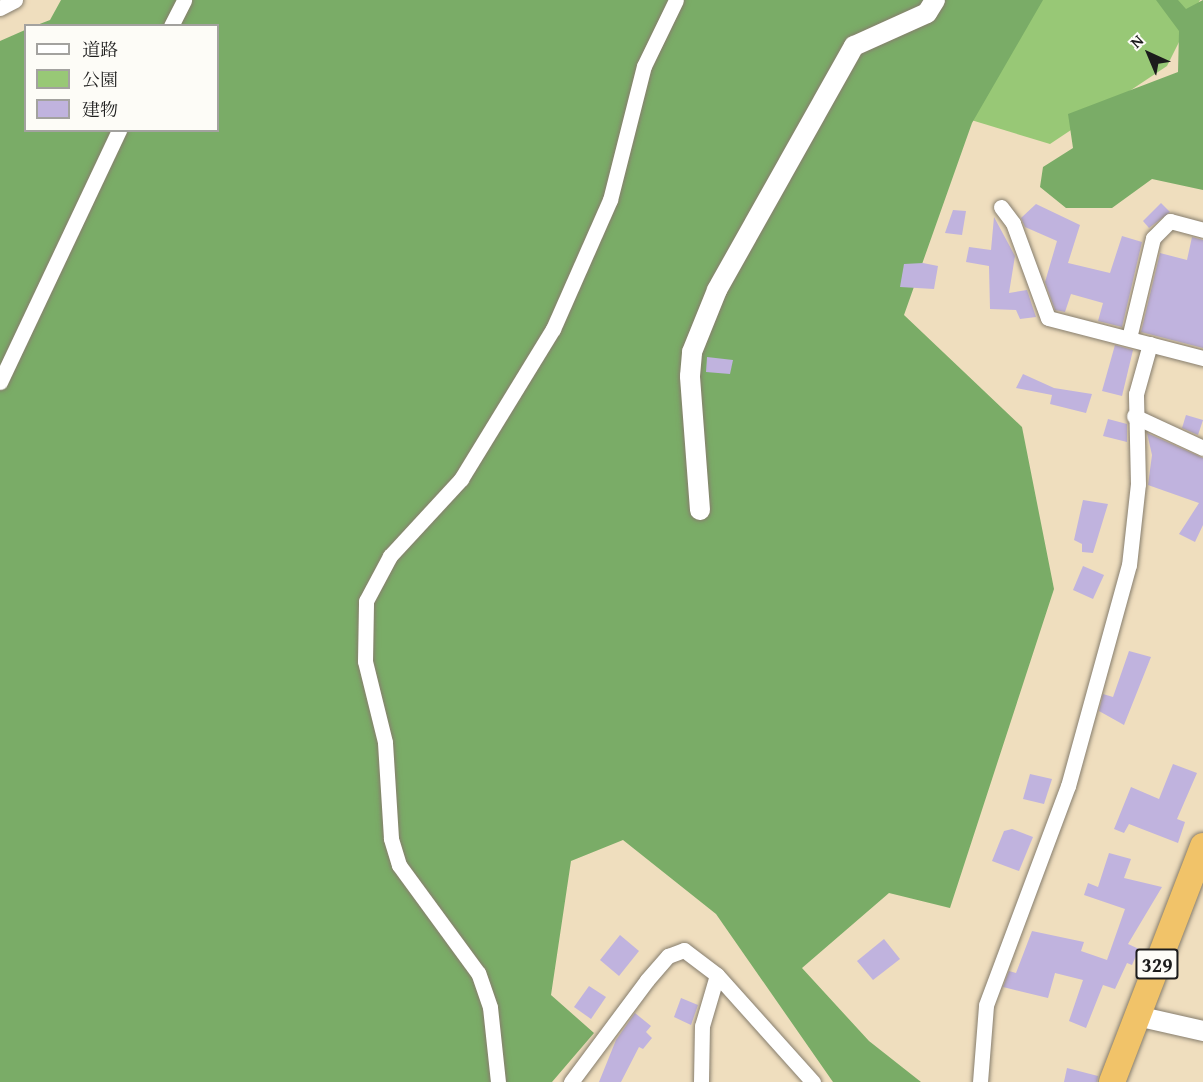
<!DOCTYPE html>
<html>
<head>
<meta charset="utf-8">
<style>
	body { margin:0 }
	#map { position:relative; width:1203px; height:1082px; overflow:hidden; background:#efdebe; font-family:"Gentium Book Plus","Noto Serif JP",serif }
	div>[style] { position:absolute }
	.green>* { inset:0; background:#98c876 }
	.forest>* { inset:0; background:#7aac67 }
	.building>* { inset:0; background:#c0b3de }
	.roads { filter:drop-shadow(0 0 2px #867d6d) drop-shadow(0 0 2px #867d6d) }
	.minor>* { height:15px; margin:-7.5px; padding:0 7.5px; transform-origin:7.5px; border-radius:7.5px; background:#fff }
	.tertiary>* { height:20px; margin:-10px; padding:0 10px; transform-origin:10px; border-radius:10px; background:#fff }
	.trunk>* { height:26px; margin:-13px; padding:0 13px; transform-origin:13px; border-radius:13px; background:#f1c369 }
	span { translate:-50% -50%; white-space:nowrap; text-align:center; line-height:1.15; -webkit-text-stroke:4.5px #fdfcf7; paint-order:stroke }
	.shield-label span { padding:2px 4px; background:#fdfcf7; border:2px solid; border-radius:4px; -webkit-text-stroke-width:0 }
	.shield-label { font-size:20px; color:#1c1c1c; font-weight:700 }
	.legend { position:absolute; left:24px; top:24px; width:195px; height:108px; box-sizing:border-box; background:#fdfcf7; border:2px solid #a3a29f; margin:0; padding:8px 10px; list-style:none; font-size:18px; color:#1c1c1c }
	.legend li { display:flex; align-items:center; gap:12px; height:30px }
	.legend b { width:30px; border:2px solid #a3a29f }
	.north { position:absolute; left:1119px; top:24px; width:60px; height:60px; -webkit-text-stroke:4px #fdfcf7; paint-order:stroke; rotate:316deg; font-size:16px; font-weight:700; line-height:24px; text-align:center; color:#1c1c1c }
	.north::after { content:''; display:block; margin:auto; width:21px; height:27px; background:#1c1c1c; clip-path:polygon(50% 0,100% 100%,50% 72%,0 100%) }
</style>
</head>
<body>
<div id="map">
	<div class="green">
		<i style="clip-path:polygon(748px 0,1200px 0,1167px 66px,1050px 144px,889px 95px)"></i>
	</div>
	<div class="forest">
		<i style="clip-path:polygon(61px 0,1043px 0,972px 123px,904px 315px,1022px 427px,1054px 589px,950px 908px,889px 893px,802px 968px,869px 1041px,921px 1082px,833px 1082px,716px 914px,623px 840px,571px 861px,551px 995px,594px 1033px,552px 1082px,0 1082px,0 41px,25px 30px,26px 130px,218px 130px,218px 26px,37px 25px,50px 20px)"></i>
		<i style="clip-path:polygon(1156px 0,1178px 0,1186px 9px,1203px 0,1203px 190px,1152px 179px,1112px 208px,1066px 208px,1040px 187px,1043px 167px,1073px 148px,1068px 114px,1178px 72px,1179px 31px)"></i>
	</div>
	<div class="building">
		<i style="clip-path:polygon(1161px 203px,1170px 212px,1149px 228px,1143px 221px)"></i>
		<i style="clip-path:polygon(1036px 204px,1080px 225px,1068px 263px,1110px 273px,1122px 236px,1142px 242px,1122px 327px,1098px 321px,1103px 303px,1071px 294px,1065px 312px,1055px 310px,1045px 282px,1057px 241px,1025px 227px,1021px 218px)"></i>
		<i style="clip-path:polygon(953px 210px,966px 211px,962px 235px,945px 233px)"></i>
		<i style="clip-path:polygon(994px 217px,1015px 256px,1009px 293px,1027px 290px,1036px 317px,1020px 319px,1016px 310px,990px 309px,989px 266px,966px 262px,969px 247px,991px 250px)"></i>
		<i style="clip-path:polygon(1192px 237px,1203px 240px,1203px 348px,1141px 332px,1160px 253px,1187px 260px)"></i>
		<i style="clip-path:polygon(923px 263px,938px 266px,934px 289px,900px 287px,904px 264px)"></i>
		<i style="clip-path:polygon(1115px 345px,1133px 350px,1122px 396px,1102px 391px)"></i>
		<i style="clip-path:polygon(707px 357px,733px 360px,730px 374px,706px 372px)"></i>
		<i style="clip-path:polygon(1023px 374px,1054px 388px,1092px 394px,1086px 413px,1050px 404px,1052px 395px,1016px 388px)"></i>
		<i style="clip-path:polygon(1186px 415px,1203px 420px,1198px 435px,1182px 428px)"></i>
		<i style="clip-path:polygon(1108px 419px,1127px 424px,1127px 442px,1103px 436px)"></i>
		<i style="clip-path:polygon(1147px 433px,1203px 458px,1203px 525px,1195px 542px,1179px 534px,1199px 503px,1148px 485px,1152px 455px)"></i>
		<i style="clip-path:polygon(1083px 500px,1108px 504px,1093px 553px,1082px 552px,1082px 544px,1074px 540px)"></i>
		<i style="clip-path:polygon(1083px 566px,1104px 575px,1093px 599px,1073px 590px)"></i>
		<i style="clip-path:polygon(1129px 651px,1151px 657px,1124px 725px,1099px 711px,1103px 694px,1113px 697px)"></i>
		<i style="clip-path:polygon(1173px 764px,1197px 773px,1177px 819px,1185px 822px,1178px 843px,1129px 824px,1124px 833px,1114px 829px,1131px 787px,1159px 799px)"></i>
		<i style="clip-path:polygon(1030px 774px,1052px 779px,1044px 804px,1023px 799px)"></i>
		<i style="clip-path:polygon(1012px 829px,1033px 837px,1019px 871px,992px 861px,1004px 831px)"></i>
		<i style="clip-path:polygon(1109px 853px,1131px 859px,1124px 878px,1162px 887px,1128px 944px,1139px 949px,1132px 965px,1127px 963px,1115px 989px,1103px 985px,1086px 1028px,1069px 1021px,1083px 980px,1055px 973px,1048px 998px,1003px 987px,1009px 971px,1016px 973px,1032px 931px,1084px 942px,1081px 951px,1107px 960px,1125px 909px,1084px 895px,1088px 883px,1098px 887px)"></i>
		<i style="clip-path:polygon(620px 935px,639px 951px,619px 976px,600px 960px)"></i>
		<i style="clip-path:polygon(884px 939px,900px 959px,873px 980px,857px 961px)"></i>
		<i style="clip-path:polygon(589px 986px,606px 997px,591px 1019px,574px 1007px)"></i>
		<i style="clip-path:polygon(681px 998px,698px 1005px,691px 1025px,674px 1017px)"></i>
		<i style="clip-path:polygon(635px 1013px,651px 1026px,646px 1032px,652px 1038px,643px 1049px,639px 1047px,621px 1082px,599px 1082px,616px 1040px)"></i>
		<i style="clip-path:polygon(1067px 1068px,1098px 1076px,1097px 1082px,1064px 1082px)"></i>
	</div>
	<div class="roads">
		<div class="minor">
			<i style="left:0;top:8px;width:17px;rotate:-28deg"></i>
			<i style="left:171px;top:26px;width:29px;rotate:-63deg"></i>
			<i style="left:1001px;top:207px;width:20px;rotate:53deg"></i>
			<i style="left:1013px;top:223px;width:101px;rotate:69.8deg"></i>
			<i style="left:1048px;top:318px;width:160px;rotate:14.5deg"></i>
			<i style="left:1129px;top:338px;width:103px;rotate:-76.5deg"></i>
			<i style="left:1153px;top:238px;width:24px;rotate:-45deg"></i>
			<i style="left:1170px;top:221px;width:34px;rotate:15deg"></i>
			<i style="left:0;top:382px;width:279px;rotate:-64.7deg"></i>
			<i style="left:1134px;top:416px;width:76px;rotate:24.9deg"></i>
			<i style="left:498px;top:1082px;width:75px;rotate:-96.1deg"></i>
			<i style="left:490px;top:1007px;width:36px;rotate:-109deg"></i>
			<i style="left:478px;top:973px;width:134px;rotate:-126.2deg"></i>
			<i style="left:399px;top:865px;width:28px;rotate:-107deg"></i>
			<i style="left:391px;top:838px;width:96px;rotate:-93.6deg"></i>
			<i style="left:385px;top:742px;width:83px;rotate:-103.9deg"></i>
			<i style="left:365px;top:661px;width:60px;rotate:-89deg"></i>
			<i style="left:366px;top:601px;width:51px;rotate:-61.9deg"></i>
			<i style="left:390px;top:556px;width:105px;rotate:-47.3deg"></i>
			<i style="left:461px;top:479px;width:176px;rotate:-58.5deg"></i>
			<i style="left:553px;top:329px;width:141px;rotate:-66.2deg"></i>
			<i style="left:610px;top:200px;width:138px;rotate:-75.8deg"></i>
			<i style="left:644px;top:66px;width:73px;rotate:-64.1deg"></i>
			<i style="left:571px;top:1082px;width:127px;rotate:-53.3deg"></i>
			<i style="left:647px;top:980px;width:32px;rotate:-49deg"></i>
			<i style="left:668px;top:956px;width:17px;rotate:-21deg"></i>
			<i style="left:684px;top:950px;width:41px;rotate:37.1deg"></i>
			<i style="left:717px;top:975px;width:144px;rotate:48.1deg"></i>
			<i style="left:701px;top:1082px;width:56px;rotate:-89deg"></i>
			<i style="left:702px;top:1026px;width:53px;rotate:-73.6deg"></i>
			<i style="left:980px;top:1082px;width:77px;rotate:-85.5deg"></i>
			<i style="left:986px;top:1005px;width:234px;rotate:-69.5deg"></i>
			<i style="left:1068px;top:786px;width:229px;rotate:-74.6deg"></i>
			<i style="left:1129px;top:565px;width:81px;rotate:-83.7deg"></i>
			<i style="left:1138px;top:484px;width:90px;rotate:-91.3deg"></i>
			<i style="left:1136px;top:394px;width:52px;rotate:-74.4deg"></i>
		</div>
		<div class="tertiary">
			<i style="left:700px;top:510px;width:134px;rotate:-94.3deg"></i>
			<i style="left:690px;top:376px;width:24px;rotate:-85deg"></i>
			<i style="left:692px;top:352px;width:67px;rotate:-68deg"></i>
			<i style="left:717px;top:290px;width:280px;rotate:-60.7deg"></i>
			<i style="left:854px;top:46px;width:80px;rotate:-24.3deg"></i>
			<i style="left:927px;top:13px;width:15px;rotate:-58deg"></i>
			<i style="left:1137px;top:1016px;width:68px;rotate:12.8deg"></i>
		</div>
		<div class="trunk">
			<i style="left:1112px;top:1082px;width:253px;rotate:-68.9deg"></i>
		</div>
	</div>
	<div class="shield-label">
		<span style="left:1157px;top:964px">329</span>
	</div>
	<ul class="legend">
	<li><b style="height:8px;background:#fff"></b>道路</li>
	<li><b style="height:16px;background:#98c876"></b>公園</li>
	<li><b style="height:16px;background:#c0b3de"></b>建物</li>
	</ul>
	<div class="north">N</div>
</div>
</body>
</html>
